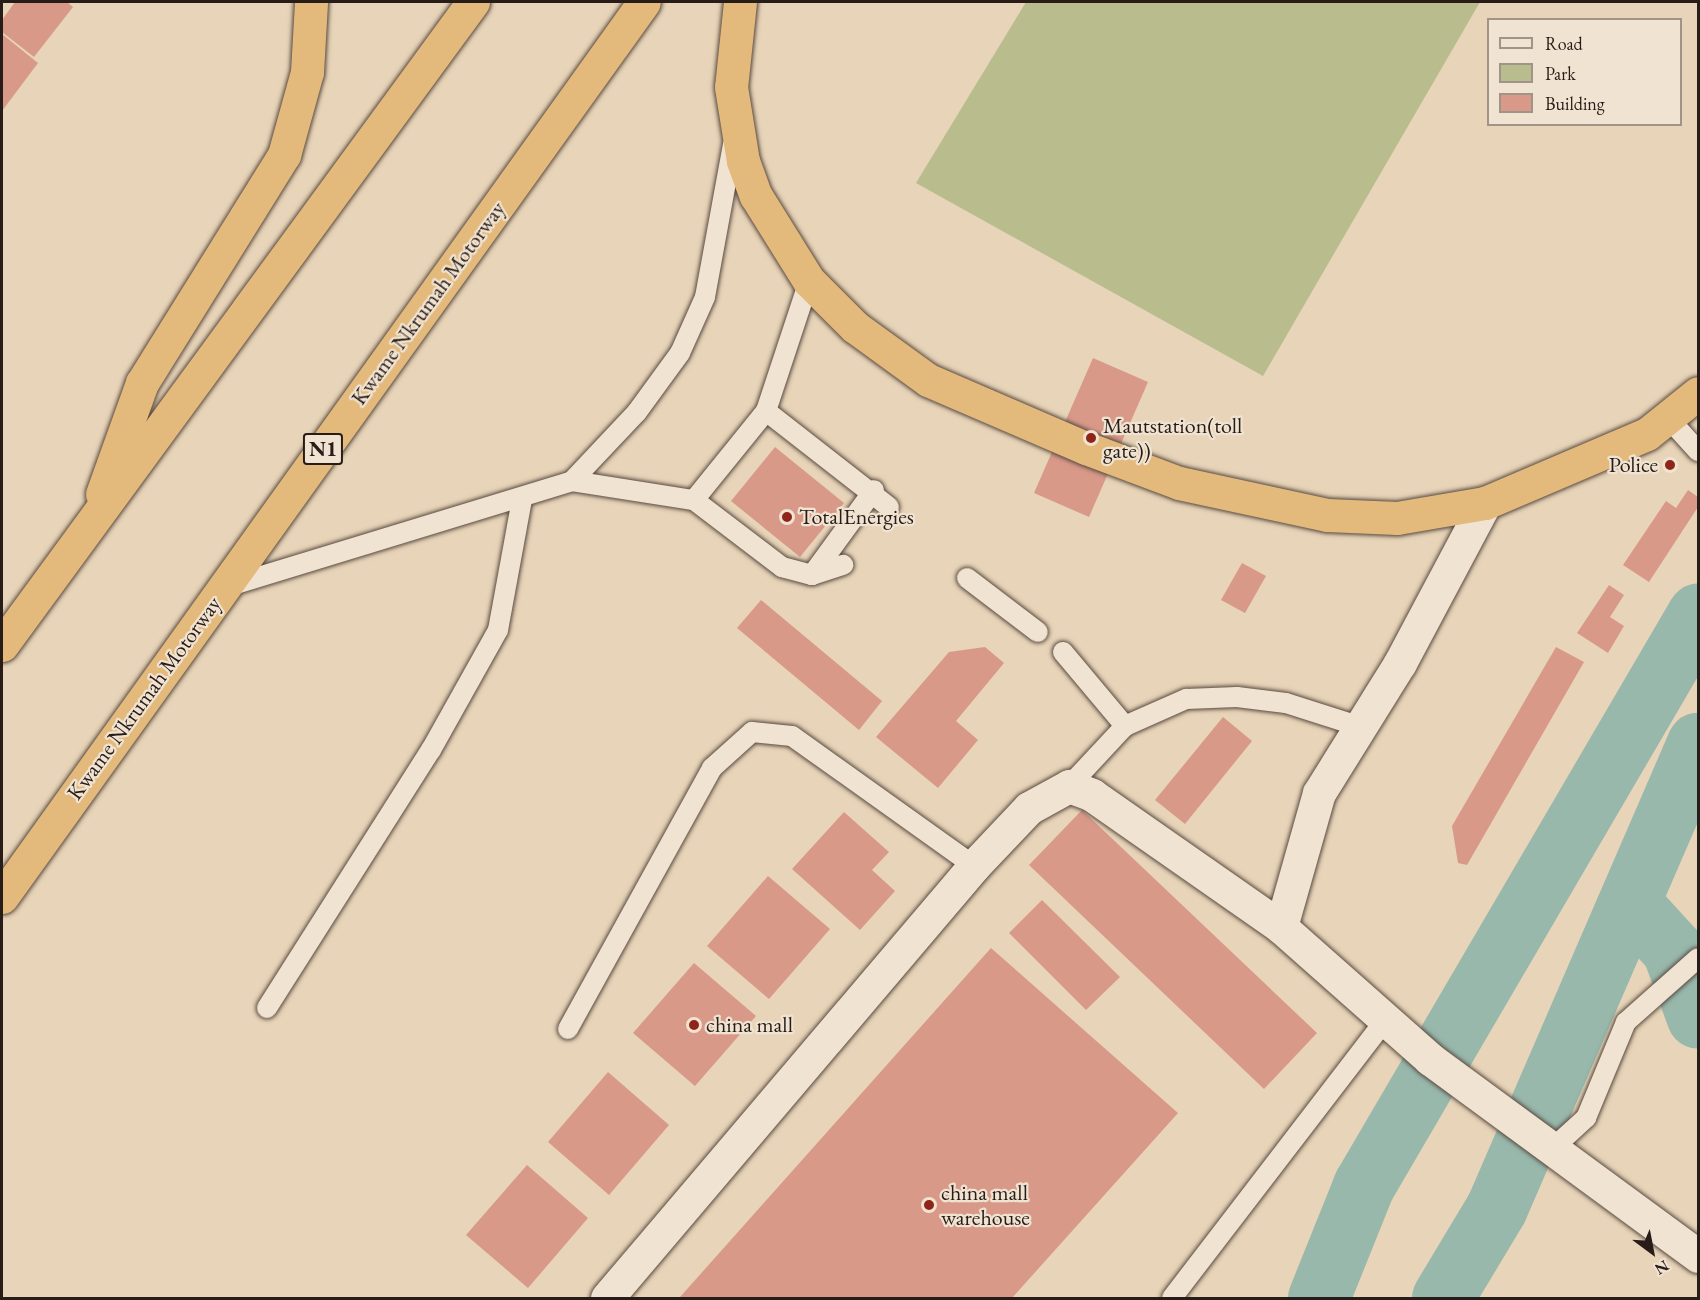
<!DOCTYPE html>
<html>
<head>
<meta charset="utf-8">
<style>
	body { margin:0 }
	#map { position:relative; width:1700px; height:1300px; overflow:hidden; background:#e8d4b8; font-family:"EB Garamond",serif }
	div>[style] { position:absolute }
	.green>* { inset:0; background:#b9bc8d }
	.river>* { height:62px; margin:-31px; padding:0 31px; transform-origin:31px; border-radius:31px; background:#98b8ac }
	.building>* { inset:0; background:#d99989 }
	.roads { filter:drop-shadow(0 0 2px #584a40) drop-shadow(0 0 2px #584a40) }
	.service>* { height:20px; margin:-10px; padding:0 10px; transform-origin:10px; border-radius:10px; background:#f0e3d1 }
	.minor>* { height:33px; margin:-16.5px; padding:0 16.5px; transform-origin:16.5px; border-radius:16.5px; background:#f0e3d1 }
	.motorway>* { height:33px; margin:-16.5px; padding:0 16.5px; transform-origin:16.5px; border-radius:16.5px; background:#e4ba7c }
	.dots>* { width:16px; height:16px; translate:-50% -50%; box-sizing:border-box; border:3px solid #f0e3d1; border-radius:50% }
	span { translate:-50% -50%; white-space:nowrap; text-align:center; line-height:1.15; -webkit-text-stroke:4.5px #f0e3d1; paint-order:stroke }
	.shield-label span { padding:2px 4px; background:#f0e3d1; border:2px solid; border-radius:4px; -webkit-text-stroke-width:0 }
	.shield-label { font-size:21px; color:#281c18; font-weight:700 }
	.street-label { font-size:22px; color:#281c18 }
	.poi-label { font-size:22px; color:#281c18 }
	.left { translate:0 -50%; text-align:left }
	.right { translate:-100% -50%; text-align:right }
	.frame { position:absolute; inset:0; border:3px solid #281c18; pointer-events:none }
	.legend { position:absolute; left:1487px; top:18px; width:195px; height:108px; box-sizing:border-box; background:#f0e3d1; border:2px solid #a09387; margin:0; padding:8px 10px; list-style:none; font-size:18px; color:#281c18 }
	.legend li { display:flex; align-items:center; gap:12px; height:30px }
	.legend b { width:30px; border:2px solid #a09387 }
	.north { position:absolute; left:1622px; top:1222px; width:60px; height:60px; -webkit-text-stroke:4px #f0e3d1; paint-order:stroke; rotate:148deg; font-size:16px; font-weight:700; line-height:24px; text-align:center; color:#281c18 }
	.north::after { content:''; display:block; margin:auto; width:21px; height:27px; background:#281c18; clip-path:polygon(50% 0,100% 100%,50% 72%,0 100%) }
</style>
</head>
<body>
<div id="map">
	<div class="green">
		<i style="clip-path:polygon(1026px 2px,1480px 2px,1263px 376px,916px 183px)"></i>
	</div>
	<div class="river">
		<i style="left:1632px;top:905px;width:61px;rotate:47.7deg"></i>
		<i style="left:1673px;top:950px;width:72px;rotate:69.8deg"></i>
		<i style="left:1319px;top:1298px;width:121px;rotate:-68.1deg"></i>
		<i style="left:1364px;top:1186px;width:662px;rotate:-59.67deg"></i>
		<i style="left:1443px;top:1298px;width:105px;rotate:-59deg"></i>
		<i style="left:1497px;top:1208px;width:506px;rotate:-66.58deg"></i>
	</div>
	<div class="building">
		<i style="clip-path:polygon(15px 2px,67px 2px,73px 7px,34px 57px,2px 32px,2px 20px)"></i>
		<i style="clip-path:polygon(2px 34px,38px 63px,2px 111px)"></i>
		<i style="clip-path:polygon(1093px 358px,1148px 382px,1089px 517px,1034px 493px)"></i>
		<i style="clip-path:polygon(775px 447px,844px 503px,800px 557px,731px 501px)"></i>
		<i style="clip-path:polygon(1688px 490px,1698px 497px,1698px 507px,1649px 582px,1623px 565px,1666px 501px,1676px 508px)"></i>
		<i style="clip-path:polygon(1242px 563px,1266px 576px,1245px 613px,1221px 600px)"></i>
		<i style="clip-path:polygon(1609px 585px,1624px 595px,1610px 617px,1624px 626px,1608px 653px,1577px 633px)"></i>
		<i style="clip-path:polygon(761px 600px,882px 701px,859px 730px,737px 628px)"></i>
		<i style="clip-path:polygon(985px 647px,1004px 663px,956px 721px,978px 740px,938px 788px,876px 737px,949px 652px)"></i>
		<i style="clip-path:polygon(1556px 647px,1584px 662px,1467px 865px,1458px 863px,1452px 826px)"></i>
		<i style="clip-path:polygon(1223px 717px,1252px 741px,1185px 824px,1155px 800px)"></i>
		<i style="clip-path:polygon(1082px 810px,1317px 1033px,1264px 1089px,1029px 865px)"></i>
		<i style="clip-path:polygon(844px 812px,889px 852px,872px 870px,895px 891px,860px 930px,792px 869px)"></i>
		<i style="clip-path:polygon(768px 876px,830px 929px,769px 999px,707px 946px)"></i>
		<i style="clip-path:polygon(1042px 900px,1120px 977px,1086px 1010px,1009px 933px)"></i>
		<i style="clip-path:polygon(991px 948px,1178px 1113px,1012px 1298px,680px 1297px)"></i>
		<i style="clip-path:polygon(694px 963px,756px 1016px,695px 1086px,633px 1033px)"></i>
		<i style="clip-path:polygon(608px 1072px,669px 1125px,609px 1195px,548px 1142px)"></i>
		<i style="clip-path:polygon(527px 1165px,588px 1218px,528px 1288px,466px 1235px)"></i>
	</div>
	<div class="roads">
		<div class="service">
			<i style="left:766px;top:411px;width:156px;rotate:38deg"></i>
			<i style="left:1668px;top:418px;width:45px;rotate:47.7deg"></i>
			<i style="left:572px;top:481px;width:123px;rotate:8.9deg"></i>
			<i style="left:694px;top:500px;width:114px;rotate:-51deg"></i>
			<i style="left:766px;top:411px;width:137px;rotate:-71.7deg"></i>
			<i style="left:694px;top:500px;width:111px;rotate:37.3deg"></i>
			<i style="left:782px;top:567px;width:31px;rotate:15deg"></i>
			<i style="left:812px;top:575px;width:33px;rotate:-18deg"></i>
			<i style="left:812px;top:575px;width:105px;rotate:-53.9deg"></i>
			<i style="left:967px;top:578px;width:89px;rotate:37.3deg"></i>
			<i style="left:226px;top:587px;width:362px;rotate:-17deg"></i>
			<i style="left:572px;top:481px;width:95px;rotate:-46.7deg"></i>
			<i style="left:637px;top:412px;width:73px;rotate:-53.9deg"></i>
			<i style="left:680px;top:353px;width:61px;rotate:-65.9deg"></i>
			<i style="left:705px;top:297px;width:156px;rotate:-79.6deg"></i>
			<i style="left:1063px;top:652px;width:97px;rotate:50deg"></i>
			<i style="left:1125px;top:726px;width:67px;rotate:-23.9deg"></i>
			<i style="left:1186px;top:699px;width:51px;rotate:-2.2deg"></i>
			<i style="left:1237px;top:697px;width:49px;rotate:7deg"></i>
			<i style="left:1286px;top:703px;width:79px;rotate:17.7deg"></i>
			<i style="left:1069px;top:786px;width:82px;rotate:-47deg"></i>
			<i style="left:267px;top:1008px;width:306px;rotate:-57.6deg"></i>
			<i style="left:431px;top:750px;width:137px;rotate:-60.8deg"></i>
			<i style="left:498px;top:630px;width:133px;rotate:-79.6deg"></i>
			<i style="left:568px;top:1029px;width:298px;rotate:-61.1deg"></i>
			<i style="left:712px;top:768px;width:54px;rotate:-42deg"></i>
			<i style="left:752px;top:732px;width:40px;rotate:5.7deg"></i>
			<i style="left:792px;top:736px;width:224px;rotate:35.5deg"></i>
			<i style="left:1553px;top:1148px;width:45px;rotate:-42.3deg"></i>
			<i style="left:1586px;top:1118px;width:104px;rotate:-67.4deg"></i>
			<i style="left:1626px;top:1022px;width:96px;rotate:-41.6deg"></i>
			<i style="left:1172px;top:1298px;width:350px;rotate:-52.5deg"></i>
		</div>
		<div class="minor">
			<i style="left:1281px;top:927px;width:139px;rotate:-74.2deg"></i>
			<i style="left:1319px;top:793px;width:153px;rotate:-58.1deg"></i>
			<i style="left:1400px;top:663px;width:181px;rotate:-62deg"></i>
			<i style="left:607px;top:1298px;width:567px;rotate:-49.65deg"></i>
			<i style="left:974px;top:866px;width:80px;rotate:-46.5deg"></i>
			<i style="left:1029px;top:808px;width:46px;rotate:-28.8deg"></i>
			<i style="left:1069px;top:786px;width:25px;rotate:21deg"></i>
			<i style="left:1092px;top:795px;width:231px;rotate:34.9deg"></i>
			<i style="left:1281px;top:927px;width:199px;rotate:41.5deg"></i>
			<i style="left:1430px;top:1059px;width:333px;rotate:36.3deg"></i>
		</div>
		<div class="motorway">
			<i style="left:740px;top:2px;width:85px;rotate:96deg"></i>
			<i style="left:731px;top:87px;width:75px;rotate:80.8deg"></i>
			<i style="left:743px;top:161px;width:37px;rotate:70deg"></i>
			<i style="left:756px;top:196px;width:100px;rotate:58.1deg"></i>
			<i style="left:809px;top:281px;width:65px;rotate:45deg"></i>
			<i style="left:855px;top:327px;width:90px;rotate:36deg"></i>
			<i style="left:928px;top:380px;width:172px;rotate:23.3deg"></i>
			<i style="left:1086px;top:448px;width:99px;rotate:20.6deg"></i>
			<i style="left:1179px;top:483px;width:151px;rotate:12.2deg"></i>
			<i style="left:1327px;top:515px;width:70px;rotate:2.5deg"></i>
			<i style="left:1397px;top:518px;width:89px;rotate:-9.7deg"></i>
			<i style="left:1485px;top:503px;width:176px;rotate:-23.1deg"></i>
			<i style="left:1647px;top:434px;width:65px;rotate:-38.8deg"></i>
			<i style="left:102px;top:494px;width:118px;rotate:-70.2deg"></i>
			<i style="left:142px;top:383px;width:269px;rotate:-58.1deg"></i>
			<i style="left:284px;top:155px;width:86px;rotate:-74.5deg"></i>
			<i style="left:307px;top:72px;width:70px;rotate:-86.7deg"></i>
			<i style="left:2px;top:645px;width:797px;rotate:-53.78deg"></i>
			<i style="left:2px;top:897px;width:1101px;rotate:-54.35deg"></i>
		</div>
	</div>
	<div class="dots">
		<i style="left:1091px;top:438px;background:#8f2418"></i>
		<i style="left:1670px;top:465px;background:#8f2418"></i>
		<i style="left:787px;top:517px;background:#8f2418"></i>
		<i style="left:694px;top:1025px;background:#8f2418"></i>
		<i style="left:929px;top:1205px;background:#8f2418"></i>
	</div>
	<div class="shield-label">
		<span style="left:323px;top:449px">N1</span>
	</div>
	<div class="street-label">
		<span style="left:428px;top:303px;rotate:-54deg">Kwame Nkrumah Motorway</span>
		<span style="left:144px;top:698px;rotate:-54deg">Kwame Nkrumah Motorway</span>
	</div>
	<div class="poi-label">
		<span class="left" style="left:1103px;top:438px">Mautstation(toll<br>gate))</span>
		<span class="right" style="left:1658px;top:465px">Police</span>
		<span class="left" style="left:799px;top:517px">TotalEnergies</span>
		<span class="left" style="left:706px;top:1025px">china mall</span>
		<span class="left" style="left:941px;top:1205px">china mall<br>warehouse</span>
	</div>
	<div class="frame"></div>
	<ul class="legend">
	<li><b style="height:8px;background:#f0e3d1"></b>Road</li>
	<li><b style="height:16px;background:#b9bc8d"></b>Park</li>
	<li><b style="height:16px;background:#d99989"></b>Building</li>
	</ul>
	<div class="north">N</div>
</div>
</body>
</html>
